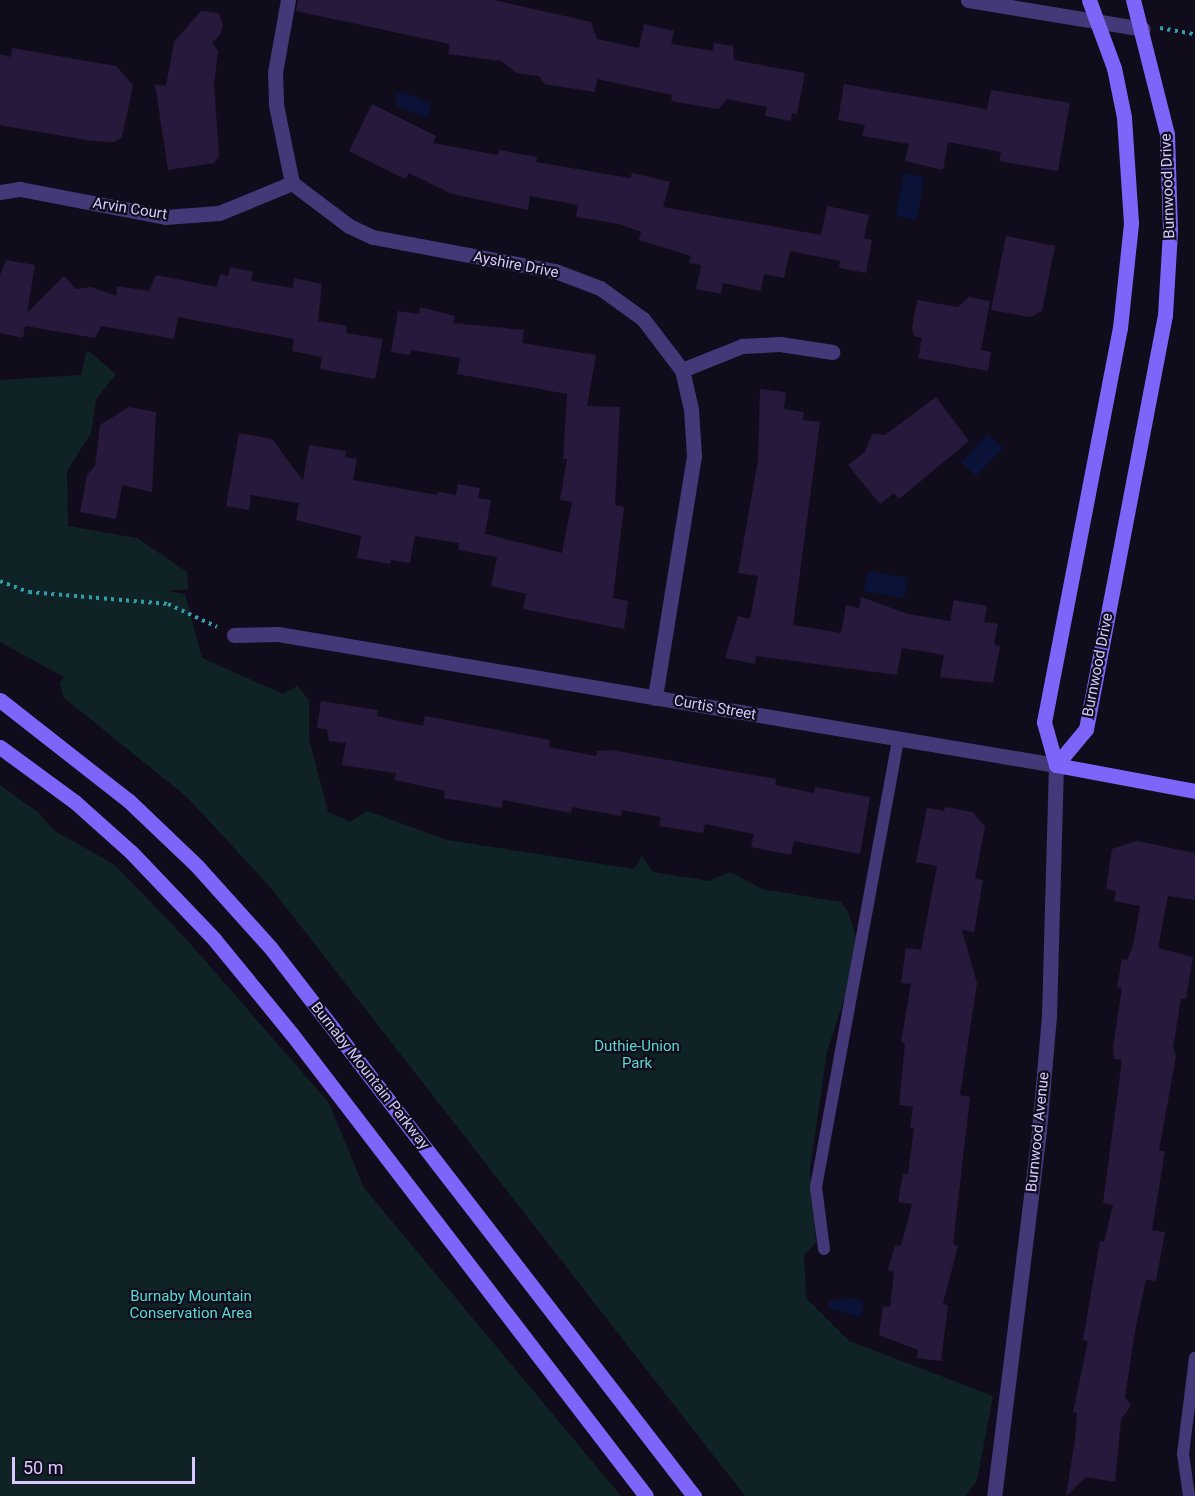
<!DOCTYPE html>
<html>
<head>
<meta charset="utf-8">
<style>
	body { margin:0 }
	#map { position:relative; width:1195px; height:1496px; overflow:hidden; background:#110c1c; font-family:Roboto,sans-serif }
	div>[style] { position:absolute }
	.green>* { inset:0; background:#0f2326 }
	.water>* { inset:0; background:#0a1337 }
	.building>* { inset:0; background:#26193c }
	.path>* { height:4px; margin-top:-2px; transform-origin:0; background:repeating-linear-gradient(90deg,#319da9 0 3px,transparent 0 7.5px) }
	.lane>* { height:12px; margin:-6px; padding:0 6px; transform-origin:6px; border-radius:6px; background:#453879 }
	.street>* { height:15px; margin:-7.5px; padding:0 7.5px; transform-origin:7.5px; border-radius:7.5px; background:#453879 }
	.secondary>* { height:15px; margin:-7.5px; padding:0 7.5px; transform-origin:7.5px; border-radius:7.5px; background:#7f64f9 }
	span { translate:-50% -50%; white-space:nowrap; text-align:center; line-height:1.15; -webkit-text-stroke:4.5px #110c1c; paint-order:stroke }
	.street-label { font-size:15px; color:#d7c9fd }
	.park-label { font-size:15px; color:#59d9ce }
	.scale { position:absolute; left:12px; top:1457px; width:183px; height:27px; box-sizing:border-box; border:3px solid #d7c9fd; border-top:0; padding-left:8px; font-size:18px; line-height:21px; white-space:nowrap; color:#d7c9fd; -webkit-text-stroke:4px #110c1c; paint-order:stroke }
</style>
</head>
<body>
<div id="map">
	<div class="green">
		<i style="clip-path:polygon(87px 350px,116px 374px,96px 399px,91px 433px,67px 471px,68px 526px,137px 538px,187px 572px,188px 589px,168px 591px,185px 594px,202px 658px,283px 694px,297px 686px,309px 700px,309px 739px,328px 812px,350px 822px,367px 811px,447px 840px,634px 869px,642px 856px,653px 872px,709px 881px,730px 872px,762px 889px,841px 902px,848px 912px,856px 937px,847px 990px,827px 1052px,810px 1168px,816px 1242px,804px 1255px,806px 1298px,849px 1341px,993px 1396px,977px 1480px,966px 1496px,745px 1496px,271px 888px,187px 797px,63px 697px,60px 683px,64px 677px,0 642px,0 380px,81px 375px)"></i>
		<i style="clip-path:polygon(0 785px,39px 813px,53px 830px,115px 865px,187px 940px,329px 1103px,364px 1188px,621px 1496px,0 1496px)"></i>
	</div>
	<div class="water">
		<i style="clip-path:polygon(405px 92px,430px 104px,428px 118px,396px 106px,396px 94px)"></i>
		<i style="clip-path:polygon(904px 173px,924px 177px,917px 220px,896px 216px)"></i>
		<i style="clip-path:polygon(988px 434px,1003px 448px,976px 476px,961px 462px)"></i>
		<i style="clip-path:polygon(868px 571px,908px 578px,904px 598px,864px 591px)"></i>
		<i style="clip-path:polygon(853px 1298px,864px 1303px,860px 1317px,828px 1308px,829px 1301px)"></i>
	</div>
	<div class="building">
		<i style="clip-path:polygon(298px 0,494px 0,591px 22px,597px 39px,639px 48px,644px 24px,674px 31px,671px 44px,713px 51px,714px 43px,733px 46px,734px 60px,805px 73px,797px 114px,792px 113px,791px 121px,765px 116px,767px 107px,727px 99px,719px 109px,699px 106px,671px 101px,672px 95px,597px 79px,595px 92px,544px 84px,539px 76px,517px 73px,501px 61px,448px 54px,450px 44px,296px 11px)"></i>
		<i style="clip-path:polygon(201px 11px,219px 13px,223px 25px,220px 35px,212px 42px,218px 51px,214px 85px,219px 155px,214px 163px,168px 170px,155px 84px,166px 86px,174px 42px)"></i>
		<i style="clip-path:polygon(12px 48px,116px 66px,133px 85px,122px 137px,114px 142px,91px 141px,0 125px,0 54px,11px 57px)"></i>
		<i style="clip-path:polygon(844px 84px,987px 109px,991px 90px,1070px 103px,1058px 171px,999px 161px,1001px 152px,948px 142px,943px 170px,905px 161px,909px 144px,862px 136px,865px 125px,838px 120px)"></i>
		<i style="clip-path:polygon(372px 104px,436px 136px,433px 143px,498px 155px,499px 150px,537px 157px,536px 162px,630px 178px,632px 173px,670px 182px,663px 207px,821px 235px,827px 206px,869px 215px,864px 238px,872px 240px,866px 273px,839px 268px,840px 261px,790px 251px,784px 278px,764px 274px,761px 291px,723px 283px,721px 294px,696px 289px,701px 265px,689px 263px,691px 256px,639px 240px,641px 232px,619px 224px,576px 217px,578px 205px,530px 196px,528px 210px,452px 194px,409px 173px,405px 179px,349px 151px)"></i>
		<i style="clip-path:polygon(1006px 236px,1055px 246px,1042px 311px,1030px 317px,991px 310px)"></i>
		<i style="clip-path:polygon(6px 260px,35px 265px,27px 313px,64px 276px,76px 289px,91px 287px,116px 296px,117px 286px,149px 291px,156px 275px,217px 287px,220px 274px,228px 276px,230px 267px,253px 272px,251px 281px,293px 288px,294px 278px,322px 284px,318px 321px,347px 326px,346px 333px,383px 339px,375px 379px,320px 369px,322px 357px,292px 351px,294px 339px,178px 317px,174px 339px,101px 326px,95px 338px,25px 326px,23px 338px,0 333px,0 275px)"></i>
		<i style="clip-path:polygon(969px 297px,990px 301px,981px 350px,991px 352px,988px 371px,918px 358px,922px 338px,914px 336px,912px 328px,917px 300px,958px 307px)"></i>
		<i style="clip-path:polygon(420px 307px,455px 316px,453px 323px,524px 330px,522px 343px,596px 355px,587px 406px,620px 407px,615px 505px,624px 507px,613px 598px,628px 601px,624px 629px,523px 609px,526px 594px,491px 586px,497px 557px,458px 550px,459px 543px,415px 536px,410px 563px,391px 560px,390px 564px,357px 558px,361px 536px,296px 520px,299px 503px,251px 495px,249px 510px,226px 506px,239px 433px,272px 439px,303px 481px,309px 445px,346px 451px,345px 457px,357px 459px,353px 480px,437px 495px,438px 492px,456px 495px,458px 484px,480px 488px,478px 498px,491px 500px,485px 534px,562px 553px,572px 502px,560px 500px,567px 459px,563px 459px,567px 394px,457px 374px,460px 358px,411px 350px,410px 355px,391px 352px,398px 311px,419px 314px)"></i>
		<i style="clip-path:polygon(760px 389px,786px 392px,784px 409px,804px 412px,803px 420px,820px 422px,793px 625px,841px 633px,846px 605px,859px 608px,861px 597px,908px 614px,950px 621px,954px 600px,987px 606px,984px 622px,998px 624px,994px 645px,1000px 646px,993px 683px,940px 677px,944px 655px,902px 648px,897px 675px,756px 656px,755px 664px,725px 658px,738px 616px,750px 619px,758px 576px,738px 573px,758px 460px)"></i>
		<i style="clip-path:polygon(936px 397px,969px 441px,899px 499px,894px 493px,880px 504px,848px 465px,865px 452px,872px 434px,885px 435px)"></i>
		<i style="clip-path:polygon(129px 407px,156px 412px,152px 492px,122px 485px,116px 519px,80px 512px,87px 475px,95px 466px,100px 425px)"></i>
		<i style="clip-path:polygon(321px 701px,378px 710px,377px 716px,423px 726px,425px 716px,550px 740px,549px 747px,596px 756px,597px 751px,611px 750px,776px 779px,775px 785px,814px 793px,815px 787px,870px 797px,860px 854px,794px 841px,791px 855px,751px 847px,754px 834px,705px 824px,703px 833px,659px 826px,661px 817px,622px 810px,621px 816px,572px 807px,571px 813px,503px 800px,502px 808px,444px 798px,445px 791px,395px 780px,396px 773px,342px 765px,346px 743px,329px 741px,327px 729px,317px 728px)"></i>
		<i style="clip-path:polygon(945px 807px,973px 812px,985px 827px,975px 879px,983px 880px,974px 932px,962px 930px,977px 983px,960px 1095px,970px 1097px,953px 1244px,958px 1246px,943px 1303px,948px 1306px,941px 1361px,917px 1358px,918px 1350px,879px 1335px,883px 1306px,890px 1307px,894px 1272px,888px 1270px,895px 1245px,901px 1246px,912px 1204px,898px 1202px,903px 1174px,908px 1174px,914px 1128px,910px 1128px,913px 1107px,899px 1105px,905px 1043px,901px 1042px,911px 984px,901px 983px,906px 948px,921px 950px,937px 866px,916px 862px,927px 808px,944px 811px)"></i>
		<i style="clip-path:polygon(1137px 841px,1195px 853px,1195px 900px,1168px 896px,1158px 948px,1193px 957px,1186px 999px,1181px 998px,1173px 1048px,1176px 1056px,1159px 1151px,1165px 1151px,1152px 1230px,1165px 1232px,1156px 1281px,1146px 1280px,1135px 1331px,1125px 1397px,1131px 1405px,1121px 1420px,1115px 1482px,1086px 1477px,1066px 1496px,1075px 1440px,1077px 1413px,1073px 1412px,1088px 1341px,1083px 1340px,1100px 1241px,1104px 1242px,1113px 1205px,1103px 1203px,1122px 1060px,1114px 1059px,1113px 1047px,1122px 988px,1117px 987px,1122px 959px,1127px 960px,1133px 946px,1140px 906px,1114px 901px,1116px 891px,1106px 889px,1112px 849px)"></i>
	</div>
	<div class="path">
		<i style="left:1160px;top:28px;width:36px;rotate:10deg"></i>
		<i style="left:0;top:581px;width:31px;rotate:21deg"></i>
		<i style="left:29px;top:592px;width:140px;rotate:4.9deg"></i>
		<i style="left:168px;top:604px;width:54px;rotate:25.1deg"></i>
	</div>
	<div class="lane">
		<i style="left:824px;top:1249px;width:63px;rotate:-97.4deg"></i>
		<i style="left:816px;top:1187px;width:454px;rotate:-79.6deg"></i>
		<i style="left:1189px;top:1496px;width:42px;rotate:-98.1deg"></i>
		<i style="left:1183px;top:1454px;width:97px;rotate:-82.9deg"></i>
	</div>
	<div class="street">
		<i style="left:288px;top:0;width:73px;rotate:100.2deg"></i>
		<i style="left:275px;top:72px;width:33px;rotate:88deg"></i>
		<i style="left:276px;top:105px;width:80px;rotate:78.4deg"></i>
		<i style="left:292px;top:183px;width:71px;rotate:37deg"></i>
		<i style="left:349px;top:226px;width:26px;rotate:25deg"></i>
		<i style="left:373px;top:237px;width:185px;rotate:10.6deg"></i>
		<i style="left:555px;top:271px;width:48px;rotate:20.7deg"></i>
		<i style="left:600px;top:288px;width:53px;rotate:35.8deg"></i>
		<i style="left:643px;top:319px;width:64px;rotate:52.6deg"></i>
		<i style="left:682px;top:370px;width:40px;rotate:77deg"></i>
		<i style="left:691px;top:409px;width:47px;rotate:86.3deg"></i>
		<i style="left:694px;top:456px;width:245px;rotate:99.2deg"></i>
		<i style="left:968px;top:0;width:177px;rotate:9.4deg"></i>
		<i style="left:0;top:192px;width:20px;rotate:-9deg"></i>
		<i style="left:20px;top:189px;width:148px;rotate:10.9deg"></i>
		<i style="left:165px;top:217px;width:54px;rotate:-4.2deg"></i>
		<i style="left:219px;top:213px;width:79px;rotate:-22.3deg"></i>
		<i style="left:682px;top:370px;width:65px;rotate:-21.8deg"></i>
		<i style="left:742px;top:346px;width:38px;rotate:-3deg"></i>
		<i style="left:780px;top:344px;width:53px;rotate:8.7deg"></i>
		<i style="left:234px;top:635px;width:44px;rotate:-1.3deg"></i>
		<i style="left:278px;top:634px;width:789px;rotate:9.56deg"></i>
		<i style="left:1056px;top:765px;width:251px;rotate:91.6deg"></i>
		<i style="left:1049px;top:1016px;width:115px;rotate:95deg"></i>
		<i style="left:1039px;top:1131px;width:368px;rotate:97deg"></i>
	</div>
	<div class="secondary">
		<i style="left:0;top:700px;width:164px;rotate:38.1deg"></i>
		<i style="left:129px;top:801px;width:94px;rotate:43.7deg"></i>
		<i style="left:197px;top:866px;width:109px;rotate:48deg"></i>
		<i style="left:270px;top:947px;width:694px;rotate:52.32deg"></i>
		<i style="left:0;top:747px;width:93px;rotate:36.3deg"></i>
		<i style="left:75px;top:802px;width:75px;rotate:41.8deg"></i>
		<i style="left:131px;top:852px;width:120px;rotate:46.3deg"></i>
		<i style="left:214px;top:939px;width:122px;rotate:50.7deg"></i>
		<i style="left:291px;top:1033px;width:583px;rotate:52.52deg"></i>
		<i style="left:1056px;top:765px;width:47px;rotate:-50.2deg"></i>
		<i style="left:1086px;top:729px;width:421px;rotate:-79.2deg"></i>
		<i style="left:1165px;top:315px;width:85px;rotate:-86.6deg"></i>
		<i style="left:1170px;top:230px;width:96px;rotate:-91.8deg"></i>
		<i style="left:1167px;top:134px;width:138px;rotate:-104.2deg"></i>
		<i style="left:1056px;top:765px;width:45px;rotate:-105.6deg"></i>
		<i style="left:1044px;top:722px;width:401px;rotate:-79.1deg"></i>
		<i style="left:1120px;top:328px;width:106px;rotate:-84deg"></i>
		<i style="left:1131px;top:223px;width:106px;rotate:-93.8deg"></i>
		<i style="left:1124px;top:117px;width:50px;rotate:-101.5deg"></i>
		<i style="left:1114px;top:68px;width:72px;rotate:-110.2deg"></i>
		<i style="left:1056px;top:765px;width:141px;rotate:10.6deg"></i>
	</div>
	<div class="street-label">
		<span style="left:1168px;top:186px;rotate:-92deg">Burnwood Drive</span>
		<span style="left:130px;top:209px;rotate:9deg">Arvin Court</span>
		<span style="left:516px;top:265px;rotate:11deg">Ayshire Drive</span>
		<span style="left:1098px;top:665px;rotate:-79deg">Burnwood Drive</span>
		<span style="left:715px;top:708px;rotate:10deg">Curtis Street</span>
		<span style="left:370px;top:1076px;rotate:52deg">Burnaby Mountain Parkway</span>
		<span style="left:1038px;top:1132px;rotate:-84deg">Burnwood Avenue</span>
	</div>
	<div class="park-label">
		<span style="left:637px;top:1055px">Duthie-Union<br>Park</span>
		<span style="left:191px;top:1305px">Burnaby Mountain<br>Conservation Area</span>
	</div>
	<div class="scale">50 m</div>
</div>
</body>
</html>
